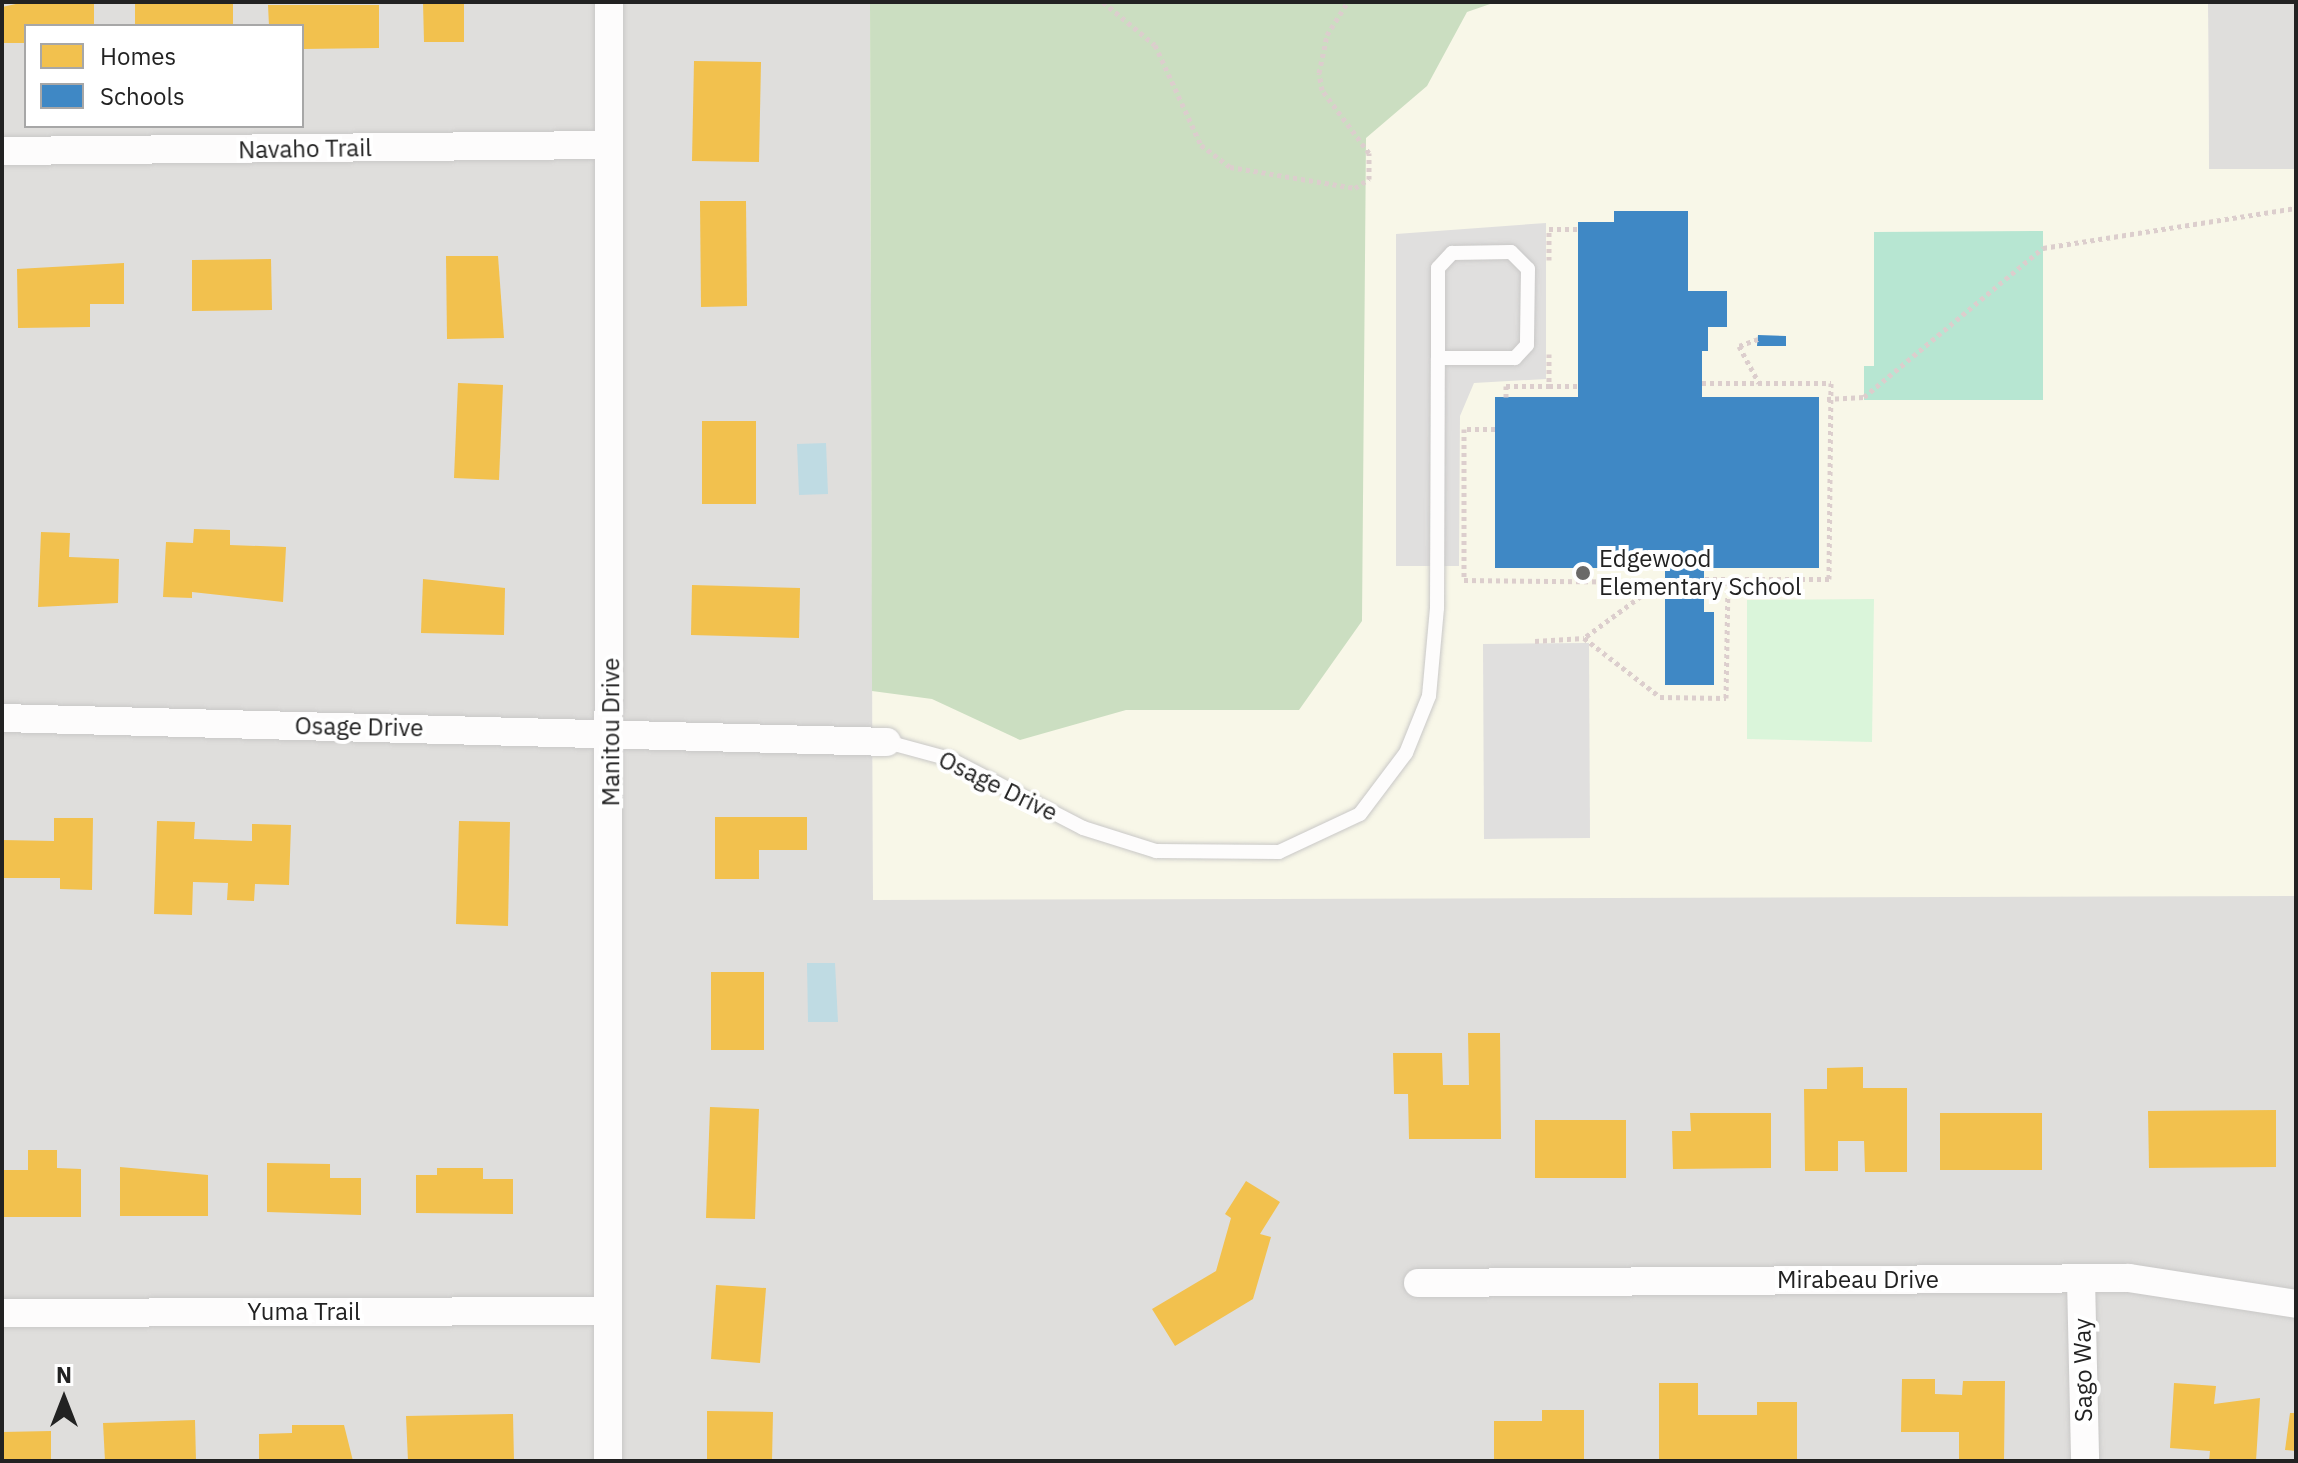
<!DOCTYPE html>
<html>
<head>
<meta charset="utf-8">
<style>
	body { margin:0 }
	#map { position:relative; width:2298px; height:1463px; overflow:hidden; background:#f0eeeb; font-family:"IBM Plex Sans",sans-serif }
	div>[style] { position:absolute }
	.residential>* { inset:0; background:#dfdedc }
	.education>* { inset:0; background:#f8f7e8 }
	.forest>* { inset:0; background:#cbdec1 }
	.park>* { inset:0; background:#daf5da }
	.pitch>* { inset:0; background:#b7e6d2 }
	.parking>* { inset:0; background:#e0dfde }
	.water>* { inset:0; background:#bfdbe3 }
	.homes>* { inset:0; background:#f2c14e }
	.schools>* { inset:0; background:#3f88c5 }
	.path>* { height:5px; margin-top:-2.5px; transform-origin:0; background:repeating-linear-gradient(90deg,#dccecd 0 4px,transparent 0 8px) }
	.roads { filter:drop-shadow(0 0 2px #c9c8c7) drop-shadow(0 0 2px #c9c8c7) }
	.lane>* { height:14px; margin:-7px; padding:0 7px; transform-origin:7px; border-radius:7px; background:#fdfcfc }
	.street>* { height:28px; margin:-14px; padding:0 14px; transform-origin:14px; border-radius:14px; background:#fdfcfc }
	.dots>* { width:22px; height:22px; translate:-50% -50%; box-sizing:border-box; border:4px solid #fff; border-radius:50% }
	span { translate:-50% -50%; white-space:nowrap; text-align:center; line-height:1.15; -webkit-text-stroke:8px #fff; paint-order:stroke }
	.street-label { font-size:24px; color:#222 }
	.poi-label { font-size:24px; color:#222 }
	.left { translate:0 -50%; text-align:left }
	.frame { position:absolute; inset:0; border:4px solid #222; pointer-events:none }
	.legend { position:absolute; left:24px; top:24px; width:280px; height:104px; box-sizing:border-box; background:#fff; border:2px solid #a7a7a7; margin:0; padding:10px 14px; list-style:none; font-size:24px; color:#222 }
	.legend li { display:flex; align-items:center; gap:16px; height:40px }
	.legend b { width:40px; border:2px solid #a7a7a7 }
	.north { position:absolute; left:24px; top:1359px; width:80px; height:80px; -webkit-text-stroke:6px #fff; paint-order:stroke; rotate:0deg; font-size:22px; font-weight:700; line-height:32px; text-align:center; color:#222 }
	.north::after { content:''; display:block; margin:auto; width:28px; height:36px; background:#222; clip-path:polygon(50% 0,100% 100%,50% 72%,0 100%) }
</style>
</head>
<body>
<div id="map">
	<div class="residential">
		<i style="clip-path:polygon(evenodd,2px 2px,870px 2px,873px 900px,2296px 251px,2296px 1461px,2px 1461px,2px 2px,26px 26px,302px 26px,302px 126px,26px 126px,26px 26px)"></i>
		<i style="clip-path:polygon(2208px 2px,2296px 2px,2296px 169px,2209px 169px)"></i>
	</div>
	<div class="education">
		<i style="clip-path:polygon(870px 2px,2208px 2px,2209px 169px,2296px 169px,2296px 896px,873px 900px)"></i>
	</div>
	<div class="forest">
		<i style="clip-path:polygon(870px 2px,1496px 2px,1467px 12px,1427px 86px,1366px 138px,1362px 621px,1299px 710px,1126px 710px,1020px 740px,932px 699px,872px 691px)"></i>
	</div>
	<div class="park">
		<i style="clip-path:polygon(1874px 599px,1872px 742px,1747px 739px,1747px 600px)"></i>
	</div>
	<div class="pitch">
		<i style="clip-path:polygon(2043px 231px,2043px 400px,1864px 400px,1864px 366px,1874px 366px,1874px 232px)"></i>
	</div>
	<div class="parking">
		<i style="clip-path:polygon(1546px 223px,1546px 379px,1474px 383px,1460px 416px,1459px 566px,1396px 566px,1396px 234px)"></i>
		<i style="clip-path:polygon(1589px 643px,1590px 838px,1484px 839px,1483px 644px)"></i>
	</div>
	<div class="water">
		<i style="clip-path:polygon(826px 443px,828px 494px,799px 495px,797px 444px)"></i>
		<i style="clip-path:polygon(807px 963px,835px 963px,838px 1022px,808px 1022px)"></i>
	</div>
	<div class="homes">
		<i style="clip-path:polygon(25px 2px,94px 2px,94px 26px,26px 26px,26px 43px,2px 43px,2px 7px)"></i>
		<i style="clip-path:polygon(206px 2px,233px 2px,233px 26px,135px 26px,135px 3px)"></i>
		<i style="clip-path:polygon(423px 2px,464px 2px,464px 42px,424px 42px)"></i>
		<i style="clip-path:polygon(268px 5px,379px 5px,379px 48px,302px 49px,302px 26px,269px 26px)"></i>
		<i style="clip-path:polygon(694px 61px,761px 62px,759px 162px,692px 161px)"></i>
		<i style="clip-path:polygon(700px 201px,746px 201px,747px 306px,701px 307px)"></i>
		<i style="clip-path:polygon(446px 256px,498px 256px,504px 338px,447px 339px)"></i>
		<i style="clip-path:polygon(271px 259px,272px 310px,192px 311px,192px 260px)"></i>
		<i style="clip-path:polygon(124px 263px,124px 304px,90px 304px,90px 327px,18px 328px,17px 269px)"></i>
		<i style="clip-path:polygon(458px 383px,503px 385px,499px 480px,454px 478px)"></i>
		<i style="clip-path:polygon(702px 421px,756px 421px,756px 504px,702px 504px)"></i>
		<i style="clip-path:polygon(194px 529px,230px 530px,230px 545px,286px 547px,283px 602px,192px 592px,192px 598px,163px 597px,166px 542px,193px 543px)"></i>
		<i style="clip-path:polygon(41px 532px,70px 533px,69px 557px,119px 559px,118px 603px,38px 607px)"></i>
		<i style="clip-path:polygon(423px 579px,505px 588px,504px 635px,421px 633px)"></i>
		<i style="clip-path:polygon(692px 585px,800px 588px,799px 638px,691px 635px)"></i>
		<i style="clip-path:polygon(715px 817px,807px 817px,807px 850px,759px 850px,759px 879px,715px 879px)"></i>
		<i style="clip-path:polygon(54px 818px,93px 818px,92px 890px,60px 889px,60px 878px,2px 878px,2px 840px,54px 841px)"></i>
		<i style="clip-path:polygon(157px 821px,195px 822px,194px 839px,252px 841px,252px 824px,291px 825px,289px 885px,255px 884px,254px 901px,227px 900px,228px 883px,193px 882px,192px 915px,154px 914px)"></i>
		<i style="clip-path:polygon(459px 821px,510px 822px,508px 926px,456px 924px)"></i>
		<i style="clip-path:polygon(711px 972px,764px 972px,764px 1050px,711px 1050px)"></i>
		<i style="clip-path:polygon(1468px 1033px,1500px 1033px,1501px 1139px,1409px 1139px,1408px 1094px,1394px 1094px,1393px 1053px,1442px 1053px,1443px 1085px,1469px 1085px)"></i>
		<i style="clip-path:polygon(1863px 1067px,1863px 1088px,1907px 1088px,1907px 1172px,1865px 1172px,1864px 1141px,1838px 1141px,1838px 1171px,1805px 1171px,1804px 1089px,1827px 1089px,1827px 1068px)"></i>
		<i style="clip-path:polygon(710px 1107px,759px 1109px,755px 1219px,706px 1218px)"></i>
		<i style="clip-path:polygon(2276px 1110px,2276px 1167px,2149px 1168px,2148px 1111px)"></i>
		<i style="clip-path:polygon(1690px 1113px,1771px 1113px,1771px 1168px,1673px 1169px,1672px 1131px,1691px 1131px)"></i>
		<i style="clip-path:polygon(1940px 1113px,2042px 1113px,2042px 1170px,1940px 1170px)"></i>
		<i style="clip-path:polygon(1535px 1120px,1626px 1120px,1626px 1178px,1535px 1178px)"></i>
		<i style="clip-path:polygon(28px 1150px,57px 1150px,57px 1168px,81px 1169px,81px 1217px,2px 1217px,2px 1170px,28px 1170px)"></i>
		<i style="clip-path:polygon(267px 1163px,330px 1164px,330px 1178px,361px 1178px,361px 1215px,267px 1212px)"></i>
		<i style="clip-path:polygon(120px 1167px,208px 1175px,208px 1216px,120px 1216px)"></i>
		<i style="clip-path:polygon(437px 1168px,483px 1168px,483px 1179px,513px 1179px,513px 1214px,416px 1213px,416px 1175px,437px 1175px)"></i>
		<i style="clip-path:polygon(1246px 1181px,1280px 1202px,1260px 1234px,1271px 1237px,1253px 1299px,1175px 1346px,1152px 1309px,1216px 1271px,1231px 1218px,1225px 1214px)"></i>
		<i style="clip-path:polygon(716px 1285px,766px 1288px,760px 1363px,711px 1359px)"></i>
		<i style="clip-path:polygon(1902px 1379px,1935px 1379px,1935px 1394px,1962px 1395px,1963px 1381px,2005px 1381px,2004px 1461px,1959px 1461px,1959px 1432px,1901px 1432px)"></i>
		<i style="clip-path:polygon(1659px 1383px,1698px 1383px,1698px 1415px,1757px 1415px,1757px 1402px,1797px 1402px,1797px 1461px,1659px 1461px)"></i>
		<i style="clip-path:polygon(2174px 1383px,2216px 1386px,2214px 1404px,2260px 1398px,2256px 1461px,2209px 1461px,2210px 1451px,2170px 1448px)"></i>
		<i style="clip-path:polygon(1542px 1410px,1584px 1410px,1584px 1461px,1494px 1461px,1494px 1421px,1542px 1421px)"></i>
		<i style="clip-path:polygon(707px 1411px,773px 1412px,772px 1461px,707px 1461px)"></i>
		<i style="clip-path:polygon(2290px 1413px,2296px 1413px,2296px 1451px,2285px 1450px)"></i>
		<i style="clip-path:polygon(513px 1414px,514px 1461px,408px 1461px,406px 1416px)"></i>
		<i style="clip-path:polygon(195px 1420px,196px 1461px,105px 1461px,103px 1423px)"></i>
		<i style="clip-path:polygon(292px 1425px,344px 1425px,353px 1461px,259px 1461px,259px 1434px,292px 1433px)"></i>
		<i style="clip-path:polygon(51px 1431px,51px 1461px,2px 1461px,2px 1432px)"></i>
	</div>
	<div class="schools">
		<i style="clip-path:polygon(1614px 211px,1688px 211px,1688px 291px,1727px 291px,1727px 327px,1708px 327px,1708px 351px,1702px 351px,1702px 397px,1819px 397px,1819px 568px,1704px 568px,1704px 612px,1714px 612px,1714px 685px,1665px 685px,1665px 568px,1495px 568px,1495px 397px,1578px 397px,1578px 222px,1614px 222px)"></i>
		<i style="clip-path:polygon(1758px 335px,1786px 336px,1786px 346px,1757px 346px)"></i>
	</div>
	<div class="path">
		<i style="left:1103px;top:2px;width:67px;rotate:39.6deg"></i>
		<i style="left:1155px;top:45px;width:110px;rotate:65.3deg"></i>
		<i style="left:1201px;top:145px;width:36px;rotate:37deg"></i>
		<i style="left:1230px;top:167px;width:127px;rotate:9.5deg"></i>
		<i style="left:1355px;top:188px;width:17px;rotate:-33deg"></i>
		<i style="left:1369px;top:179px;width:26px;rotate:-90deg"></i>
		<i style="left:1369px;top:153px;width:79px;rotate:-126.7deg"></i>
		<i style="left:1322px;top:90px;width:17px;rotate:-100deg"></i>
		<i style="left:1319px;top:73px;width:39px;rotate:-78deg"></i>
		<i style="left:1327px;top:35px;width:39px;rotate:-58deg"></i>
		<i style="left:1549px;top:260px;width:31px;rotate:-90deg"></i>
		<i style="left:1549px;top:229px;width:29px"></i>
		<i style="left:1758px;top:339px;width:20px;rotate:160deg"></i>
		<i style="left:1739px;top:346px;width:42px;rotate:61.6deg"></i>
		<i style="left:1549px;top:354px;width:32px;rotate:90deg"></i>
		<i style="left:1549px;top:386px;width:29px"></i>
		<i style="left:1702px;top:383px;width:129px"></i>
		<i style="left:1831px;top:383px;width:196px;rotate:90.6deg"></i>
		<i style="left:1829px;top:579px;width:125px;rotate:180deg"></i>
		<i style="left:1506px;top:397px;width:11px;rotate:-90deg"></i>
		<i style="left:1506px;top:386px;width:43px"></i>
		<i style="left:1827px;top:399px;width:37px;rotate:-3deg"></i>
		<i style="left:1864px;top:397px;width:233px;rotate:-39.8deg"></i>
		<i style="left:2043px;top:248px;width:256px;rotate:-9deg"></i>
		<i style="left:1495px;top:429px;width:31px;rotate:180deg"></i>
		<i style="left:1464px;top:429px;width:151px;rotate:90deg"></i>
		<i style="left:1464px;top:580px;width:177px;rotate:0.6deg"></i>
		<i style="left:1641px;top:582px;width:14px;rotate:90deg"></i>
		<i style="left:1641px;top:596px;width:71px;rotate:143.6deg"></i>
		<i style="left:1584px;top:638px;width:96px;rotate:37.8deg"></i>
		<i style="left:1660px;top:697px;width:66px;rotate:0.9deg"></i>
		<i style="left:1726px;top:698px;width:119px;rotate:-89deg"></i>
		<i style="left:1535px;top:641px;width:49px;rotate:-3.5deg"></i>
	</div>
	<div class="roads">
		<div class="lane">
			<i style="left:887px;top:742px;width:65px;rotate:15.1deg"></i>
			<i style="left:950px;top:759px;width:150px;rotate:27.4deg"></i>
			<i style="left:1083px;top:828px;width:77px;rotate:17.5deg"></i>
			<i style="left:1156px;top:851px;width:123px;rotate:0.5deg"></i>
			<i style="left:1279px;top:852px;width:89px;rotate:-25.1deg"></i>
			<i style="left:1360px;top:814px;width:76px;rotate:-53deg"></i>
			<i style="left:1406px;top:753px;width:61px;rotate:-68deg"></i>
			<i style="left:1429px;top:696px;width:88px;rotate:-84.8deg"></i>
			<i style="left:1437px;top:608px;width:250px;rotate:-89.8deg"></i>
			<i style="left:1438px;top:358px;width:90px;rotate:-90deg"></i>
			<i style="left:1438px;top:268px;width:21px;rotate:-47deg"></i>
			<i style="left:1452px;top:253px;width:59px;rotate:-1deg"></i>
			<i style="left:1511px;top:252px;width:24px;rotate:45deg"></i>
			<i style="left:1528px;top:269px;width:76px;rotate:90.8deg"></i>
			<i style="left:1527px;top:345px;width:18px;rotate:133deg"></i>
			<i style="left:1515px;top:358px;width:77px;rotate:180deg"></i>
		</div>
		<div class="street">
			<i style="left:2px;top:151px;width:606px;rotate:-0.57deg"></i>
			<i style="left:2px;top:718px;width:885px;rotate:1.55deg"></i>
			<i style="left:2081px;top:1279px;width:182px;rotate:88.7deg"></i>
			<i style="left:1418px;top:1283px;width:711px;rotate:-0.4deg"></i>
			<i style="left:2129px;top:1278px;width:169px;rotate:8.8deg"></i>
			<i style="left:2px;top:1313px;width:605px;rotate:-0.19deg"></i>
			<i style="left:608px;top:1461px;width:1459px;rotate:-89.96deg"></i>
		</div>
	</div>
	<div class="dots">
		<i style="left:1583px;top:573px;background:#6a6968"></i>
	</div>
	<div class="street-label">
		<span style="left:305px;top:149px;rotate:-1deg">Navaho Trail</span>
		<span style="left:359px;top:727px;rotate:1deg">Osage Drive</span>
		<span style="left:611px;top:732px;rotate:-90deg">Manitou Drive</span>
		<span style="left:998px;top:786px;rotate:26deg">Osage Drive</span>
		<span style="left:1858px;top:1280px">Mirabeau Drive</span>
		<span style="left:304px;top:1312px">Yuma Trail</span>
		<span style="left:2083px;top:1370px;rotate:-91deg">Sago Way</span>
	</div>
	<div class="poi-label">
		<span class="left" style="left:1599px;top:573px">Edgewood<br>Elementary School</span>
	</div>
	<div class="frame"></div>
	<ul class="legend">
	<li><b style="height:22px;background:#f2c14e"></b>Homes</li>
	<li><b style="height:22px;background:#3f88c5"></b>Schools</li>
	</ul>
	<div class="north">N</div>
</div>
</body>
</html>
